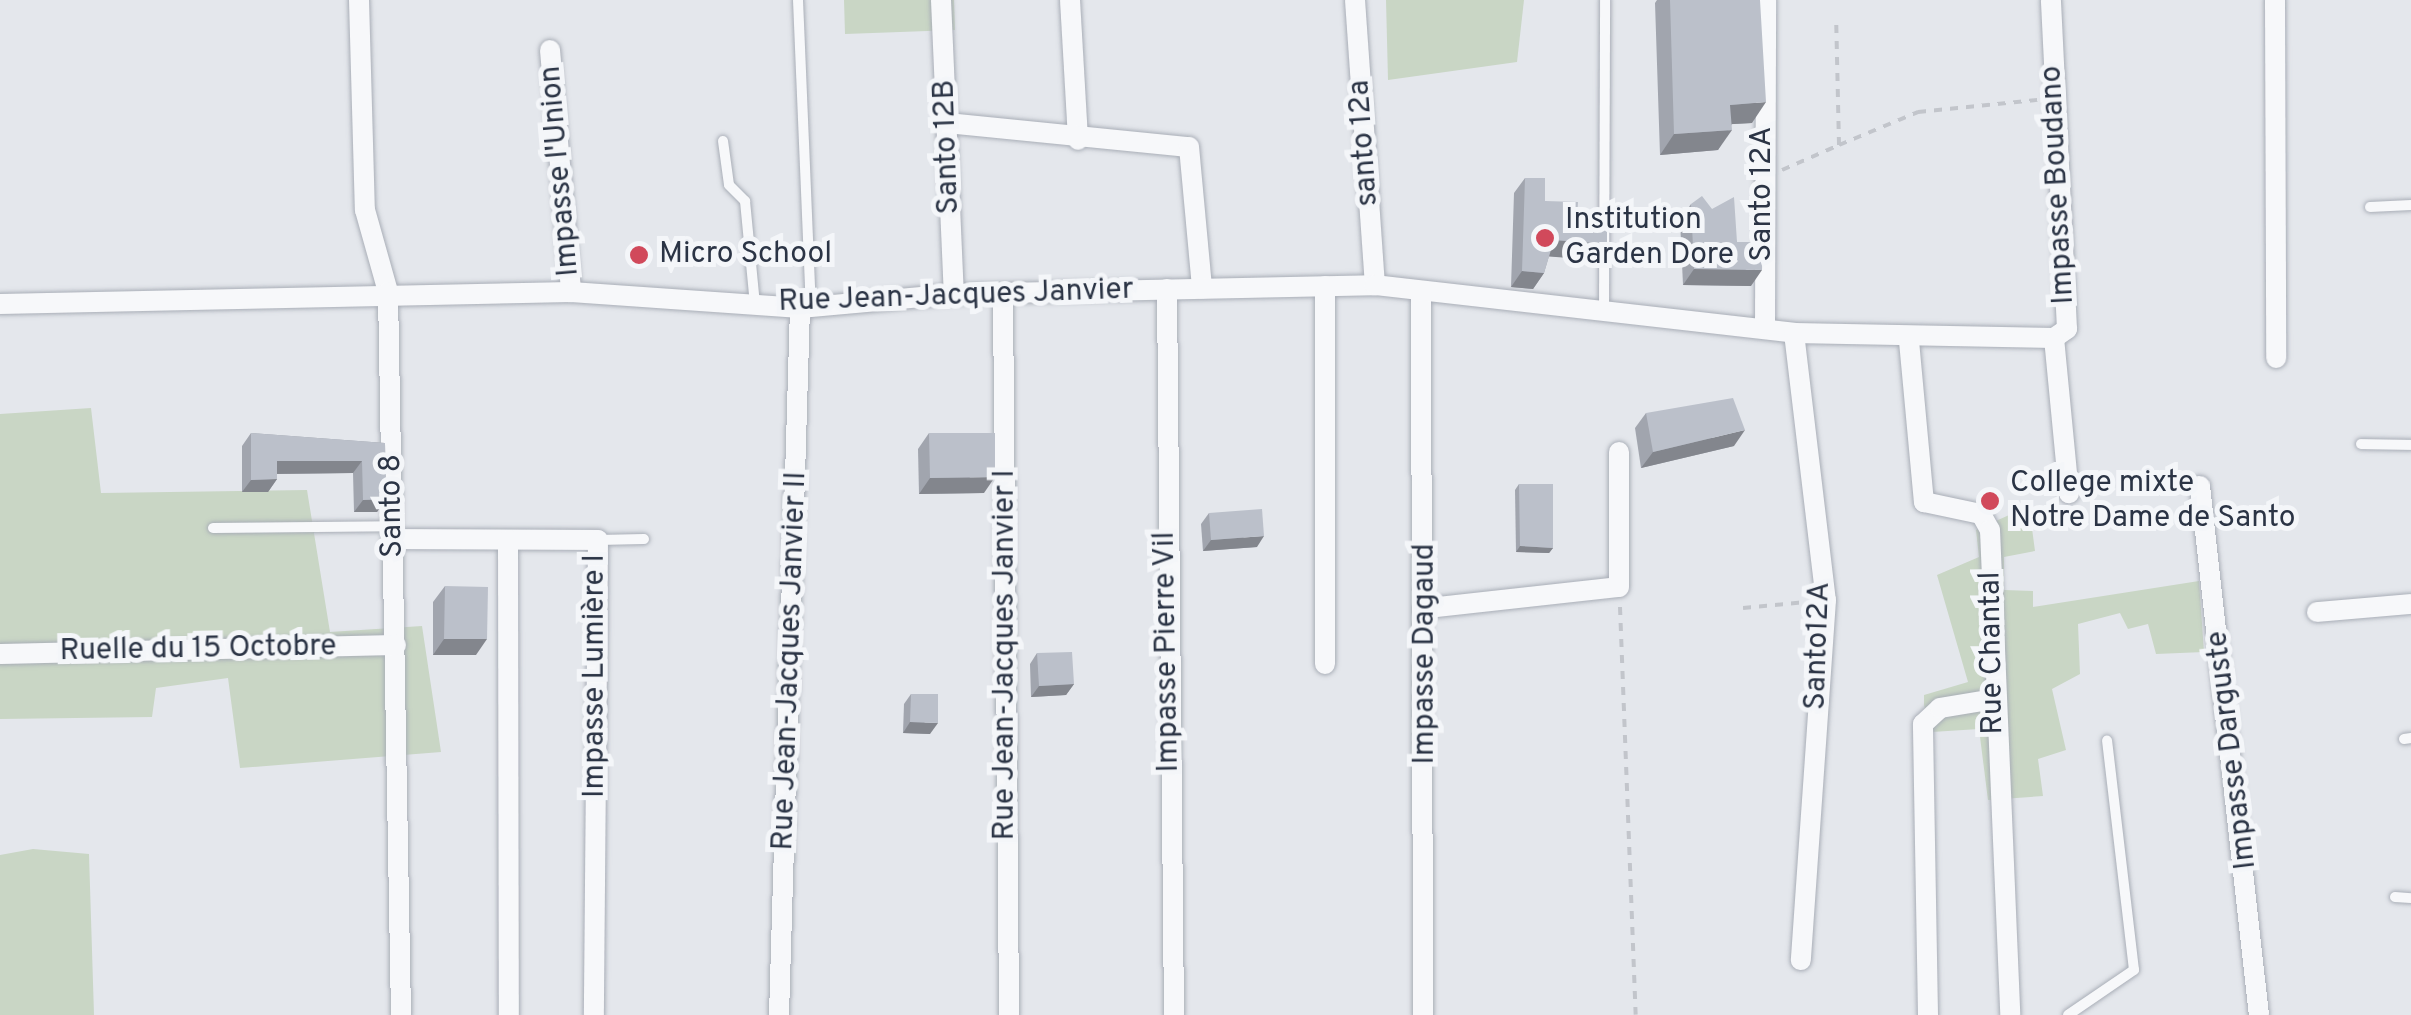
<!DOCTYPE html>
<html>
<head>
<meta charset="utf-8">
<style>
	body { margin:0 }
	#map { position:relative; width:2411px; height:1015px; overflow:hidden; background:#e4e7ec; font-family:Overpass,sans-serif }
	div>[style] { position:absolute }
	.green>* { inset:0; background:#c9d6c5 }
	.path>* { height:4px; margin-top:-2px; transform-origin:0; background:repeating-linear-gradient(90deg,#c2c5cb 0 8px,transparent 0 16px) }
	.roads { filter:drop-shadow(0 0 2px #a9aeb7) drop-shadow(0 0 2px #a9aeb7) }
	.service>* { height:10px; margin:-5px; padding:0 5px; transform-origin:5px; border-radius:5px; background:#f7f8fa }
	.minor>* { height:20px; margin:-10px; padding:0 10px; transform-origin:10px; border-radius:10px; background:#f7f8fa }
	.wall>* { inset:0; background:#a1a5ae }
	.shaded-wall>* { inset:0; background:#83868d }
	.building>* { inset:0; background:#bbc0ca }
	.dots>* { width:28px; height:28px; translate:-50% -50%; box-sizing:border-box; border:5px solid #f4f6f9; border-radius:50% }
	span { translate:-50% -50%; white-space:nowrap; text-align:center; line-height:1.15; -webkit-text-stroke:10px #f4f6f9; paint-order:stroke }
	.street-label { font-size:30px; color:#2b3445 }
	.poi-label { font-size:30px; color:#2b3445 }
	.left { translate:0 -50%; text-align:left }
</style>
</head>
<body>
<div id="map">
	<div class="green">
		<i style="clip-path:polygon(844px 0,954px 0,955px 30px,845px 34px)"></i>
		<i style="clip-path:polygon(1386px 0,1524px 0,1517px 62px,1388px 80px)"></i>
		<i style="clip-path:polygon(91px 408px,101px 493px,307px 490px,330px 632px,422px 626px,441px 752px,240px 768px,228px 678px,156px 688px,152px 717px,0 719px,0 414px)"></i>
		<i style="clip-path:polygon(2029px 506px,2035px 551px,2004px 557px,2004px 590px,2033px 591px,2033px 607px,2199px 581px,2204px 652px,2156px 654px,2148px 624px,2128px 629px,2120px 613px,2078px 624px,2080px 674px,2052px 689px,2066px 750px,2038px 759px,2043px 796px,1988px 800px,1979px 729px,1932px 732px,1924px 705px,1924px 695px,1968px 682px,1937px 575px,1979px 557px,1976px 530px)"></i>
		<i style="clip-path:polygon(33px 849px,89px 854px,94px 1015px,0 1015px,0 855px)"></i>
	</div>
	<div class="path">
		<i style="left:1839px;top:145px;width:86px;rotate:-22.7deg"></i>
		<i style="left:1918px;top:112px;width:120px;rotate:-5.8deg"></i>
		<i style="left:1782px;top:170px;width:62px;rotate:-23.7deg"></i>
		<i style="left:1839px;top:145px;width:128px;rotate:-91.3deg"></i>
		<i style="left:1620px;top:607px;width:408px;rotate:87.8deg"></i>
		<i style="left:1743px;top:608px;width:63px;rotate:-5.4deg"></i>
	</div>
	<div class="roads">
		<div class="service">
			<i style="left:798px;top:0;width:306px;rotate:87.6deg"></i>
			<i style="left:723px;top:141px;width:44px;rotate:82.2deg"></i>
			<i style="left:729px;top:185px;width:23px;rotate:45deg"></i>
			<i style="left:745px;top:201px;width:103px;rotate:84.5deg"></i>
			<i style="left:2370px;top:207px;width:41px;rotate:-2.8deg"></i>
			<i style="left:1604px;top:313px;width:313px;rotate:-89.8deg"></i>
			<i style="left:2361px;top:444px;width:50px;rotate:1.1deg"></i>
			<i style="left:213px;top:528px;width:179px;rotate:-0.6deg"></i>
			<i style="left:598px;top:540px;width:46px;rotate:-1.2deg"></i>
			<i style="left:2404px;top:739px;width:7px;rotate:-8deg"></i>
			<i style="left:2395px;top:897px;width:16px;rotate:4deg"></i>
			<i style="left:2068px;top:1015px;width:80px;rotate:-34.3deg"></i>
			<i style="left:2134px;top:970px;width:231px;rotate:-96.7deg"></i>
		</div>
		<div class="minor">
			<i style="left:359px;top:0;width:210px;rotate:88.4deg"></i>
			<i style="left:365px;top:210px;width:85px;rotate:74.3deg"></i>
			<i style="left:388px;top:292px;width:723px;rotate:88.97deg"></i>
			<i style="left:941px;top:0;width:294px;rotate:87.5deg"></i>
			<i style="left:1070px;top:0;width:140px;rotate:86.7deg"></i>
			<i style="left:1355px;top:0;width:286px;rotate:86deg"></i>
			<i style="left:2275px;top:0;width:358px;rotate:89.8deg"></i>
			<i style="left:550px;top:50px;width:243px;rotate:85deg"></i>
			<i style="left:947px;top:123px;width:243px;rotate:5.7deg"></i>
			<i style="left:1189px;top:147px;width:142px;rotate:84.7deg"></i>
			<i style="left:1167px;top:289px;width:726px;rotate:89.45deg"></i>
			<i style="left:1421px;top:293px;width:722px;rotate:89.84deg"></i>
			<i style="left:1003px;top:295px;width:720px;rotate:89.52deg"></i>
			<i style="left:0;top:304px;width:571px;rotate:-1.2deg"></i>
			<i style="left:571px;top:292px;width:230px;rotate:4deg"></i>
			<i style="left:800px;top:308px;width:155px;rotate:-5.2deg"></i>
			<i style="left:954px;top:294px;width:421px;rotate:-1.2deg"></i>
			<i style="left:1375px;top:285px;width:422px;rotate:6.5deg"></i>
			<i style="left:1794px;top:333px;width:260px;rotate:1.1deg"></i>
			<i style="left:2054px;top:338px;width:16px;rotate:-35deg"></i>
			<i style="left:2067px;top:329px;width:329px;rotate:-92.8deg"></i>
			<i style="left:1765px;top:327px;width:327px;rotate:-89.8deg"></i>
			<i style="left:1794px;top:333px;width:269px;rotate:83.2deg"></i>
			<i style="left:1826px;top:600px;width:361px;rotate:94deg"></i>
			<i style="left:2054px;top:338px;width:156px;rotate:84.5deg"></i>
			<i style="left:1909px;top:341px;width:162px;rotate:84.7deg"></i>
			<i style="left:1924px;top:502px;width:58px;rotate:11.9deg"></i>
			<i style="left:1981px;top:514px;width:18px;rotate:61deg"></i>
			<i style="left:1990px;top:530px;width:485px;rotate:87.6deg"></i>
			<i style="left:2200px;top:486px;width:532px;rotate:83.64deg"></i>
			<i style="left:394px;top:539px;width:204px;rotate:0.3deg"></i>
			<i style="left:598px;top:540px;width:475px;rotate:90.5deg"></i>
			<i style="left:508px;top:540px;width:475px;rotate:89.9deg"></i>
			<i style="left:1428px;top:608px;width:192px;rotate:-6.3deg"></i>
			<i style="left:1619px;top:587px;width:135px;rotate:-90deg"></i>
			<i style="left:2317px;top:612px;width:94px;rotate:-4.9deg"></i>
			<i style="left:0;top:654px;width:396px;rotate:-1.3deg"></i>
			<i style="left:1325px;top:664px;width:378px;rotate:-90deg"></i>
			<i style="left:779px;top:1015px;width:707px;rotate:-88.3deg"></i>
			<i style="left:1928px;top:1015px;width:291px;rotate:-91deg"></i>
			<i style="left:1923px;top:724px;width:23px;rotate:-43deg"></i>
			<i style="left:1940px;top:708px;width:55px;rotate:-9.5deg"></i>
		</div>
	</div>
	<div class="wall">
		<i style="clip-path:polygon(1657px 0,1760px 0,1752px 123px,1732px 124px,1718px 150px,1660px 155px,1655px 3px)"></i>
		<i style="clip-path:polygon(1525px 178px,1545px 201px,1577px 220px,1607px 244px,1595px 260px,1549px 256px,1544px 273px,1533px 289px,1511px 287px,1514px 193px)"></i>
		<i style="clip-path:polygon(1691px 204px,1712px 209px,1737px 242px,1751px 286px,1683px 285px,1680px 220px)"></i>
		<i style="clip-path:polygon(1646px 413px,1734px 446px,1641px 468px,1635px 428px)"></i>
		<i style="clip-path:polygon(251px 433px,385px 443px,386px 499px,377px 512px,354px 512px,353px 473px,277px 474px,277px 479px,268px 492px,242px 492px,242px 446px)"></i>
		<i style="clip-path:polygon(929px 433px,984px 493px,919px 494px,918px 449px)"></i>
		<i style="clip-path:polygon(1519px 484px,1553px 548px,1549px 553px,1516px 552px,1515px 490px)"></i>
		<i style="clip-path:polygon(1209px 513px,1257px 547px,1203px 551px,1201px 524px)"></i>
		<i style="clip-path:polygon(445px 586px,476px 655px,433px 655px,433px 602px)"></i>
		<i style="clip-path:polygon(1037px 653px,1074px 684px,1066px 695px,1031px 697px,1030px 664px)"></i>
		<i style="clip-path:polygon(911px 694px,930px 734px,903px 733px,904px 704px)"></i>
	</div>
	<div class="shaded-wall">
		<i style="clip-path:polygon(1766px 102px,1752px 123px,1716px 125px,1730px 105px)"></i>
		<i style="clip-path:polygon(1732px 130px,1718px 150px,1660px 155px,1674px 134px)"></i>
		<i style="clip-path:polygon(1554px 240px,1607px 244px,1595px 260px,1543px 256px)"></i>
		<i style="clip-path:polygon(1694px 269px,1762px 270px,1751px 286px,1683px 285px)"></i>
		<i style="clip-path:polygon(1522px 271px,1544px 273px,1533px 289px,1511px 287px)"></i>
		<i style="clip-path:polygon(1745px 430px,1734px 446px,1641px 468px,1653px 452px)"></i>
		<i style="clip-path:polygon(277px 461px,362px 461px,353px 473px,268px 474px)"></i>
		<i style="clip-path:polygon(995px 477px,984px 493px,919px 494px,930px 478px)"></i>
		<i style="clip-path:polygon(277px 479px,268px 492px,242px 492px,251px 480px)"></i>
		<i style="clip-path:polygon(386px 499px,377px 512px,354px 512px,363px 500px)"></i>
		<i style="clip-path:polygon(1264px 536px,1257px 547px,1203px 551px,1211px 540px)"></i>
		<i style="clip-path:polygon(1520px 546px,1553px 548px,1549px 553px,1516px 552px)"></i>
		<i style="clip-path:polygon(444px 639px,487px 639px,476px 655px,433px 655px)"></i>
		<i style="clip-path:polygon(1074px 684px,1066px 695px,1031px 697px,1039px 686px)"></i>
		<i style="clip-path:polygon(910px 722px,938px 723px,930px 734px,903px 733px)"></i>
	</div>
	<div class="building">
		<i style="clip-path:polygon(1670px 0,1760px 0,1766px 102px,1730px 105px,1732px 130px,1674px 134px)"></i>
		<i style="clip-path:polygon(1525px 178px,1545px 178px,1545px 201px,1578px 202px,1577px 220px,1607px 221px,1607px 244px,1554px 240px,1544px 273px,1522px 271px)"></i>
		<i style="clip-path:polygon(1702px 196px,1712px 209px,1734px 197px,1737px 242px,1763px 242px,1762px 270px,1694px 269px,1691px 204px)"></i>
		<i style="clip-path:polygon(1733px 398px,1745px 430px,1653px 452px,1646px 413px)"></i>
		<i style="clip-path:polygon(251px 433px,385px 443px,386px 499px,363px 500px,362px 461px,277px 461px,277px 479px,251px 480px)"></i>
		<i style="clip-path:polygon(929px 433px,995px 433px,995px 477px,930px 478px)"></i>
		<i style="clip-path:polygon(1519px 484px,1553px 484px,1553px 548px,1520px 546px)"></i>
		<i style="clip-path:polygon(1262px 509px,1264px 536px,1211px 540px,1209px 513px)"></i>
		<i style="clip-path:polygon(445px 586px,488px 587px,487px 639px,444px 639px)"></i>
		<i style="clip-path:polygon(1072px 652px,1074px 684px,1039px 686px,1037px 653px)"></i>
		<i style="clip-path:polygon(911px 694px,938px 694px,938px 723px,910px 722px)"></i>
	</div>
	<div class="dots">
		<i style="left:1545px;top:238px;background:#d1495b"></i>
		<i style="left:639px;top:255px;background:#d1495b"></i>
		<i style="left:1990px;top:501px;background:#d1495b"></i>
	</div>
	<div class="street-label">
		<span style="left:1365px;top:143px;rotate:-94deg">santo 12a</span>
		<span style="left:948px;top:147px;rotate:-92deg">Santo 12B</span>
		<span style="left:561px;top:171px;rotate:-95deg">Impasse l'Union</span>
		<span style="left:2059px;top:185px;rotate:-93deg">Impasse Boudano</span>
		<span style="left:1763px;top:194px;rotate:-90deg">Santo 12A</span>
		<span style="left:956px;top:297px;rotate:-2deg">Rue Jean-Jacques Janvier</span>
		<span style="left:393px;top:506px;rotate:-91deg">Santo 8</span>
		<span style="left:1819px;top:646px;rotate:-88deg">Santo12A</span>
		<span style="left:198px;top:650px;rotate:-1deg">Ruelle du 15 Octobre</span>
		<span style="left:1168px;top:652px;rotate:-91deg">Impasse Pierre Vil</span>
		<span style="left:1993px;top:653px;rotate:-91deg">Rue Chantal</span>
		<span style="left:1426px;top:654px;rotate:-90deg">Impasse Dagaud</span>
		<span style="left:1006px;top:655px;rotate:-90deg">Rue Jean-Jacques Janvier I</span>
		<span style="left:791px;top:661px;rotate:-88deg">Rue Jean-Jacques Janvier II</span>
		<span style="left:596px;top:676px;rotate:-90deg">Impasse Lumière I</span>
		<span style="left:2233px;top:750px;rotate:-97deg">Impasse Darguste</span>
	</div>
	<div class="poi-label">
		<span class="left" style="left:1565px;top:238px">Institution<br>Garden Dore</span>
		<span class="left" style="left:659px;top:255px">Micro School</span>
		<span class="left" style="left:2010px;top:501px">College mixte<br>Notre Dame de Santo</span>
	</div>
</div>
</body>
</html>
